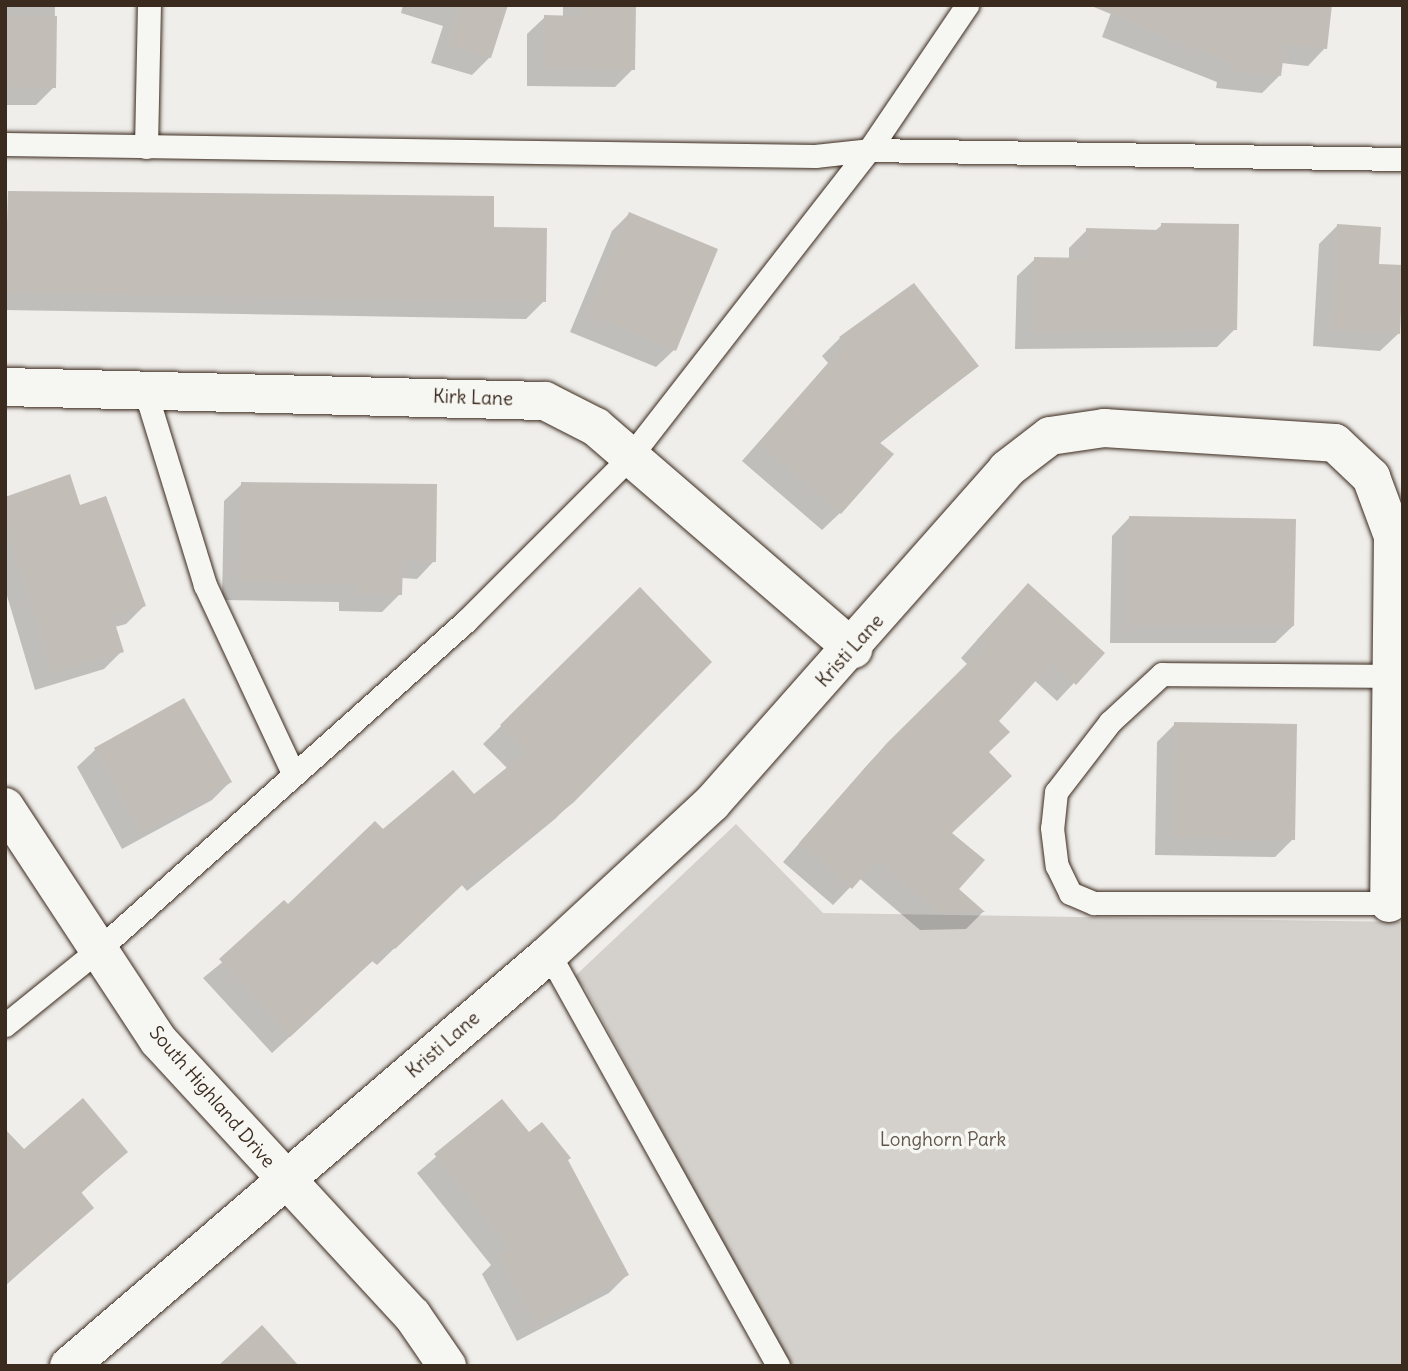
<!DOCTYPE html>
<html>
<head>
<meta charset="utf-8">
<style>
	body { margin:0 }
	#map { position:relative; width:1408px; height:1371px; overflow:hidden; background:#efeeea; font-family:Delius,sans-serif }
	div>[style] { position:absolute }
	.green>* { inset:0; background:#d4d1cc }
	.shadow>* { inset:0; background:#0003 }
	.building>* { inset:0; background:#c2bdb7 }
	.roads { filter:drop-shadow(0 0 2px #3b2a1e) drop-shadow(0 0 2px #3b2a1e) }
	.service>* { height:23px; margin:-11.5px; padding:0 11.5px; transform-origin:11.5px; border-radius:11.5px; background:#f6f6f2 }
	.minor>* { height:38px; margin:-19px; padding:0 19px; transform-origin:19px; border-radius:19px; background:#f6f6f2 }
	.tertiary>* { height:38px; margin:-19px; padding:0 19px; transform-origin:19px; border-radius:19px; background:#f6f6f2 }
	span { translate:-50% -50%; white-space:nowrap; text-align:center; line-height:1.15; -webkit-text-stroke:7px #f6f6f2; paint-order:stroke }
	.street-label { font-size:19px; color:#3b2a1e }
	.park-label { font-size:19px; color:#61544a }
	.frame { position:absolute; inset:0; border:7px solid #3b2a1e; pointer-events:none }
</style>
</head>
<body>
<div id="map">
	<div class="green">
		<i style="clip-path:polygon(736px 824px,823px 913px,1403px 922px,1403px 1366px,789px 1366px,585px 988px,574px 977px)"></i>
	</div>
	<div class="shadow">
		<i style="clip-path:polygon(5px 5px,55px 5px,54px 87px,36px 105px,5px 105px)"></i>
		<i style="clip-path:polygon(403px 5px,506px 5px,490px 57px,472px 75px,431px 63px,443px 26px,401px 13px)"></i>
		<i style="clip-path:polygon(563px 5px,634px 5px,633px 69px,615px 87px,527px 86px,527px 34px,545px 17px,563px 17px)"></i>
		<i style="clip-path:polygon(1114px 5px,1325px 48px,1308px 66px,1281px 63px,1280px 75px,1262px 93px,1216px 88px,1217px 82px,1102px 37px)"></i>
		<i style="clip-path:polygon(9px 192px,492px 229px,544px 301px,526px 319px,5px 310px)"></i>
		<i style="clip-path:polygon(629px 214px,674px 350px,656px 367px,570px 332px,612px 231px)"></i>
		<i style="clip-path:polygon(1162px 225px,1235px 329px,1217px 347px,1015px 349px,1017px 276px,1035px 259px,1069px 259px,1069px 248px,1087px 230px,1155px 231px)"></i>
		<i style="clip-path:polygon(1337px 226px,1377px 266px,1398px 334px,1380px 351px,1313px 346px,1319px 244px)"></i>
		<i style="clip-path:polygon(840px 338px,976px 366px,879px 444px,840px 513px,822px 530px,742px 461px,828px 363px,822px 356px)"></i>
		<i style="clip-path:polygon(242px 484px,434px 561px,417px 579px,401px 578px,400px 594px,382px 612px,339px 611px,339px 602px,222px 600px,224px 501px)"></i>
		<i style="clip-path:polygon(5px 499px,79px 507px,144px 606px,126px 624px,115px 627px,122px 651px,104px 669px,35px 690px,5px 589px)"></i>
		<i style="clip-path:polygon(1129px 518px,1293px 626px,1275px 643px,1110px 643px,1112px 536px)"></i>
		<i style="clip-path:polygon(640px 589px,710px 662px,555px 819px,467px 891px,461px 884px,377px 965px,372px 961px,272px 1053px,203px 978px,383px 831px,473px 797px,508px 769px,483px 744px)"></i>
		<i style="clip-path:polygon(1010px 603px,1102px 653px,1057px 701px,1034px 680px,997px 721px,950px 833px,957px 890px,983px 912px,966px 929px,920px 930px,859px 878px,833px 905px,783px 862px,869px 763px,968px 665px,961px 658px)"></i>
		<i style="clip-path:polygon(184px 701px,230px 782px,212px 800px,122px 849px,77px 767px,95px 750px)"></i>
		<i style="clip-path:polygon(1175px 724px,1293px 839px,1275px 857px,1155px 855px,1157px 742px)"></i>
		<i style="clip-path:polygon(502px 1101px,529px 1135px,566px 1160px,627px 1275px,609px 1293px,517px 1341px,482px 1274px,491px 1265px,417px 1173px)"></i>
		<i style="clip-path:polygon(24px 1151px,126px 1152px,80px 1194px,92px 1208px,5px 1286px,5px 1159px)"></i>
	</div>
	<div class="building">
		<i style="clip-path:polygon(460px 5px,508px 5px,491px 58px,448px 45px)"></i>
		<i style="clip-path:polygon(580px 5px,636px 5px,635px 70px,544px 69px,544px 15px,580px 16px)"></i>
		<i style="clip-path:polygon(1089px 5px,1332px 5px,1327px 49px,1285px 45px,1281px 76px,1233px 71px,1234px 65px)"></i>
		<i style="clip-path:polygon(5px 15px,57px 16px,56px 88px,5px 87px)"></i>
		<i style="clip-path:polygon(8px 191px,494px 196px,494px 227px,547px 228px,546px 302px,5px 293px)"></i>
		<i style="clip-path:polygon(629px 212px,718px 249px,676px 351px,586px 314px)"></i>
		<i style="clip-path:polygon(1161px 223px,1239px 224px,1237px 330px,1033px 332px,1034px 257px,1086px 258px,1086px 228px,1161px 230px)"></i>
		<i style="clip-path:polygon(1337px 224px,1381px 227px,1379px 264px,1403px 265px,1400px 334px,1330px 329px)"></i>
		<i style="clip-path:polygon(914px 283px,979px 366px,879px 442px,894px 454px,841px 514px,759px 443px,845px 344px,839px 337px)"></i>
		<i style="clip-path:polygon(70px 474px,80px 505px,106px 496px,146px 606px,113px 617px,124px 652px,52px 673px,5px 523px,5px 497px)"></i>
		<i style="clip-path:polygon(241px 482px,437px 484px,436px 562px,403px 561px,402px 595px,356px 594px,356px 584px,239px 582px)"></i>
		<i style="clip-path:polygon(1129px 516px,1296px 519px,1294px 626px,1127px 626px)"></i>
		<i style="clip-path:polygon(1028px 583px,1105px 653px,1076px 685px,1052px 663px,999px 721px,1010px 732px,989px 752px,1012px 776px,952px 833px,985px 860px,959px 889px,985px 912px,938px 913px,877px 860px,852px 889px,799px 843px,887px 743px,985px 646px,977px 640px)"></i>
		<i style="clip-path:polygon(640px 587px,712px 662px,574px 802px,485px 875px,480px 868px,395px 949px,391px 944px,290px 1037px,219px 959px,284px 900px,288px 904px,375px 821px,383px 829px,453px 770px,474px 794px,526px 752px,500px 725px)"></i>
		<i style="clip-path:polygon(184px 698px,232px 782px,141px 833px,94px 748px)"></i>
		<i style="clip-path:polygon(1174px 722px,1297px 724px,1295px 840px,1172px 838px)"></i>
		<i style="clip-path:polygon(83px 1098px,128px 1152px,81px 1192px,94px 1208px,5px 1285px,5px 1129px,24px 1149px)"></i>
		<i style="clip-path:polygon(502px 1099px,529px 1132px,542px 1122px,571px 1158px,568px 1160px,629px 1275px,535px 1324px,498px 1255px,510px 1249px,434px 1154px)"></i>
		<i style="clip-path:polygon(262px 1325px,299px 1366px,218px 1366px)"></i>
	</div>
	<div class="roads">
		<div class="service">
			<i style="left:5px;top:144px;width:810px;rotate:0.85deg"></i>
			<i style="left:815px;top:156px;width:54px;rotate:-6.3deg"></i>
			<i style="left:869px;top:150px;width:175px;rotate:-55.9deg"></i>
			<i style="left:146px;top:147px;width:142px;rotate:-88.8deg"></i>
			<i style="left:145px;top:390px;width:204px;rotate:72.9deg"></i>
			<i style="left:205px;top:585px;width:208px;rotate:64.9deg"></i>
			<i style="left:1390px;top:676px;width:228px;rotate:-179.5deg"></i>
			<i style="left:1162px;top:674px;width:71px;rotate:137.3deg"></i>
			<i style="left:1110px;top:722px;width:88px;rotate:127.6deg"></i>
			<i style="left:1056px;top:792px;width:36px;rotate:96deg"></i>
			<i style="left:1052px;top:828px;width:38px;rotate:83deg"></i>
			<i style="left:1057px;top:866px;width:30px;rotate:64deg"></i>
			<i style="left:1070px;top:893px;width:26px;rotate:23deg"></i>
			<i style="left:1094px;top:903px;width:306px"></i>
			<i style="left:549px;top:954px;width:471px;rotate:60.9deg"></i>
			<i style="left:5px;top:1025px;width:119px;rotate:-38.9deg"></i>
			<i style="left:98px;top:950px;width:494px;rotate:-41.8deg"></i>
			<i style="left:466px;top:621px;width:231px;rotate:-45deg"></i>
			<i style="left:629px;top:458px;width:390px;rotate:-52.1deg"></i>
			<i style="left:869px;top:150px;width:534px;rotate:0.97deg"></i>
		</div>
		<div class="minor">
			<i style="left:5px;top:387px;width:540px;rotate:1.49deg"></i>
			<i style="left:545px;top:401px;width:57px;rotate:27deg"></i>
			<i style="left:596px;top:427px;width:340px;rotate:40.8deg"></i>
			<i style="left:69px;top:1366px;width:633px;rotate:-40.64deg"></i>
			<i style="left:549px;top:954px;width:222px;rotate:-42.8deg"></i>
			<i style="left:712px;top:803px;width:446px;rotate:-48.5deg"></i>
			<i style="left:1007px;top:469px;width:54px;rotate:-37.5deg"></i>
			<i style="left:1050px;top:436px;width:55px;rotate:-8.4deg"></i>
			<i style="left:1104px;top:428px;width:231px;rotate:3.7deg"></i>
			<i style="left:1335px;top:443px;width:50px;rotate:43.4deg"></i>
			<i style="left:1371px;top:477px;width:63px;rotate:69.6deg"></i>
			<i style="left:1393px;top:536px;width:367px;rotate:90.6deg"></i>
		</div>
		<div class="tertiary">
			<i style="left:5px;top:807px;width:279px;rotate:56.7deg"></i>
			<i style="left:158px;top:1040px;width:374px;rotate:47.3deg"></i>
			<i style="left:412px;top:1315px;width:62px;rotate:55.5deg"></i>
		</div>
	</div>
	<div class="street-label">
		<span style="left:473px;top:398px;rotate:2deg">Kirk Lane</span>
		<span style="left:850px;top:651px;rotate:-48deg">Kristi Lane</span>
		<span style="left:443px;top:1045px;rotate:-41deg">Kristi Lane</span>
		<span style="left:212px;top:1097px;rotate:49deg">South Highland Drive</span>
	</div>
	<div class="park-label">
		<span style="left:943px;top:1140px">Longhorn Park</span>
	</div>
	<div class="frame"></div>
</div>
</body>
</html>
